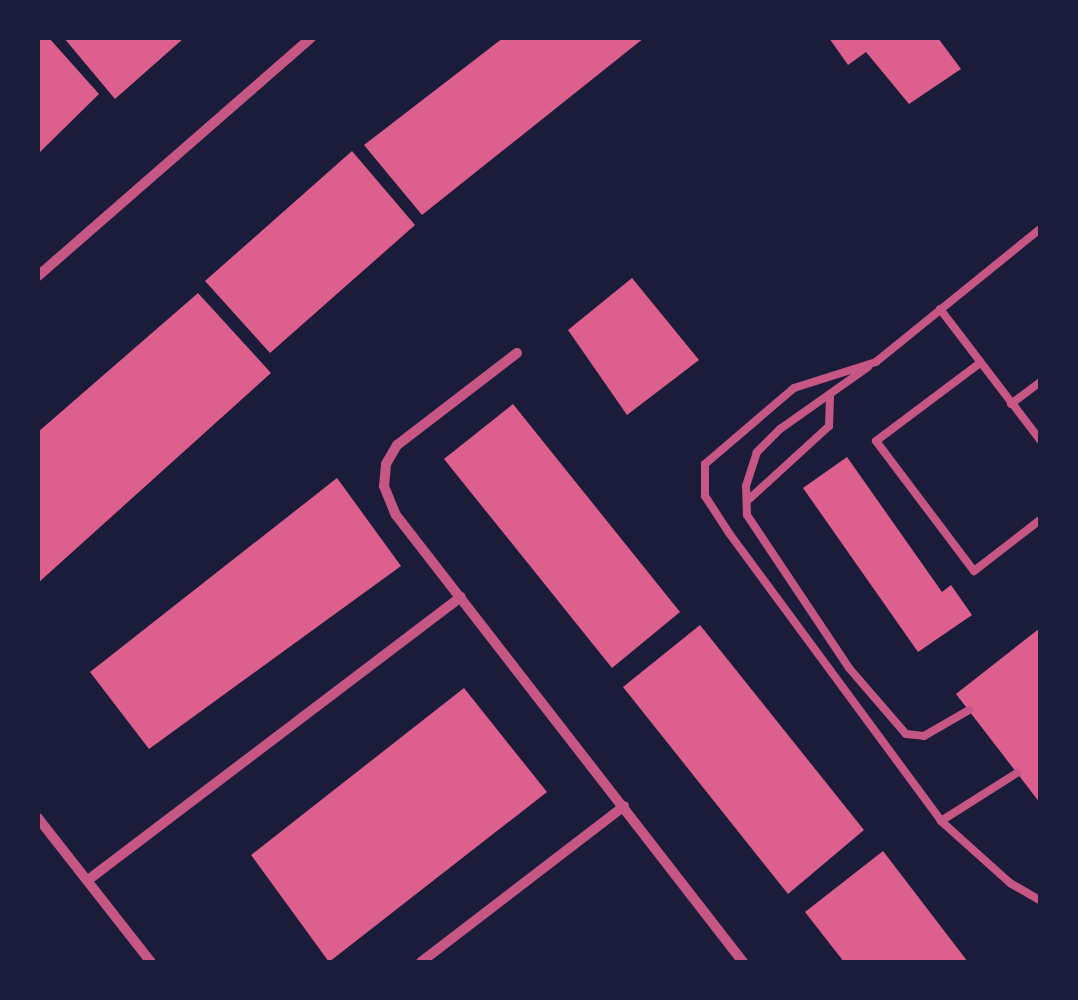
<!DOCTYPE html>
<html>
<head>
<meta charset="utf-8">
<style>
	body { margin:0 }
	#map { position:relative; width:1078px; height:1000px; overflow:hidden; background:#1b1b3a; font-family:Signika,sans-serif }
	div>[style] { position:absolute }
	.building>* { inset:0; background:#dd5f8e }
	.service>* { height:8px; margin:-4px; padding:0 4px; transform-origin:4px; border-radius:4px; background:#c65784 }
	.minor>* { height:10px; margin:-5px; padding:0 5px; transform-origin:5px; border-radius:5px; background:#c65784 }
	span { translate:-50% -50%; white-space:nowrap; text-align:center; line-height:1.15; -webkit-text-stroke:8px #1b1b3a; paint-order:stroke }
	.frame { position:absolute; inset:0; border:40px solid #1b1b3a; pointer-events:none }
</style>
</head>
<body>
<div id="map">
	<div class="building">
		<i style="clip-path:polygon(38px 38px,49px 38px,99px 94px,38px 154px)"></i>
		<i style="clip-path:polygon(64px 38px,184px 38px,115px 99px)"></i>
		<i style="clip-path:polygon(503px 38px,644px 38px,422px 215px,364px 145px)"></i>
		<i style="clip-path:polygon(829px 38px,938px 38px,961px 69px,909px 104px,866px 52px,848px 65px)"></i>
		<i style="clip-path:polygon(352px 151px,415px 225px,270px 353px,205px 281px)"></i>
		<i style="clip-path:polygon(632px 278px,699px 360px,627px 415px,568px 330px)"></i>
		<i style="clip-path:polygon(198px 293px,271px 373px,38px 583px,38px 432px)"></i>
		<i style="clip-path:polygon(513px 404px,680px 612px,612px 668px,444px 459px)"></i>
		<i style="clip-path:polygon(847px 457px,942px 592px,951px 585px,972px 615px,918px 652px,803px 488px)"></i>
		<i style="clip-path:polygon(337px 478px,401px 566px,149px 749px,90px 672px)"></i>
		<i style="clip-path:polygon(700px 625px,864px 830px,788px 894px,623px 687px)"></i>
		<i style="clip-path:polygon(1040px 628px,1040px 803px,956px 694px)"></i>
		<i style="clip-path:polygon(464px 688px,547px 792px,329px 962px,251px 855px)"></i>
		<i style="clip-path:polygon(883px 851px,968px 962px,844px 962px,805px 912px)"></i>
	</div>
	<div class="service">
		<i style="left:1040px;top:229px;width:211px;rotate:141deg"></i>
		<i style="left:876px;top:362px;width:86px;rotate:162.4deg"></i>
		<i style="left:794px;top:388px;width:117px;rotate:139.5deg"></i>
		<i style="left:705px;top:464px;width:32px;rotate:90deg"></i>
		<i style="left:705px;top:496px;width:44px;rotate:57deg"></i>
		<i style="left:729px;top:533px;width:358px;rotate:53.6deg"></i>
		<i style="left:941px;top:821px;width:93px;rotate:41.9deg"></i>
		<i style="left:1010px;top:883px;width:34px;rotate:30deg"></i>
		<i style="left:940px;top:309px;width:165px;rotate:52.6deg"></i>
		<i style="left:980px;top:363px;width:130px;rotate:143.1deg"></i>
		<i style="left:876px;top:441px;width:163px;rotate:53deg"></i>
		<i style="left:974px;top:571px;width:83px;rotate:-37.7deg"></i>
		<i style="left:868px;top:367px;width:108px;rotate:144.8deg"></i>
		<i style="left:780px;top:429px;width:33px;rotate:135deg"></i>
		<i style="left:757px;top:452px;width:36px;rotate:108deg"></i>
		<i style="left:746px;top:486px;width:29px;rotate:88deg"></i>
		<i style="left:747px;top:515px;width:184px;rotate:56.3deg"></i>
		<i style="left:849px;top:668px;width:87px;rotate:49.2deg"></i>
		<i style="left:906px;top:734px;width:18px;rotate:6deg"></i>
		<i style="left:924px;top:736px;width:52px;rotate:-30deg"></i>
		<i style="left:1011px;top:404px;width:36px;rotate:-37deg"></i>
		<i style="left:747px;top:501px;width:111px;rotate:-42.4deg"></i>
		<i style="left:829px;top:426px;width:32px;rotate:-88deg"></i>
		<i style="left:941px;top:821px;width:90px;rotate:-32.3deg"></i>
	</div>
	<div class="minor">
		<i style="left:38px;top:276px;width:362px;rotate:-41.1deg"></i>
		<i style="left:517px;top:353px;width:151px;rotate:142.5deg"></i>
		<i style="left:397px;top:445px;width:22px;rotate:120deg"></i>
		<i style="left:386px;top:464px;width:22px;rotate:95deg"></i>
		<i style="left:384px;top:486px;width:31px;rotate:68deg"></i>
		<i style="left:396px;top:515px;width:566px;rotate:52.18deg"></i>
		<i style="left:38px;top:818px;width:183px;rotate:51.9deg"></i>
		<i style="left:88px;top:880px;width:468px;rotate:-37.2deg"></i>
		<i style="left:421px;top:962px;width:256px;rotate:-37.5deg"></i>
	</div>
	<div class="frame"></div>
</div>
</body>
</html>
